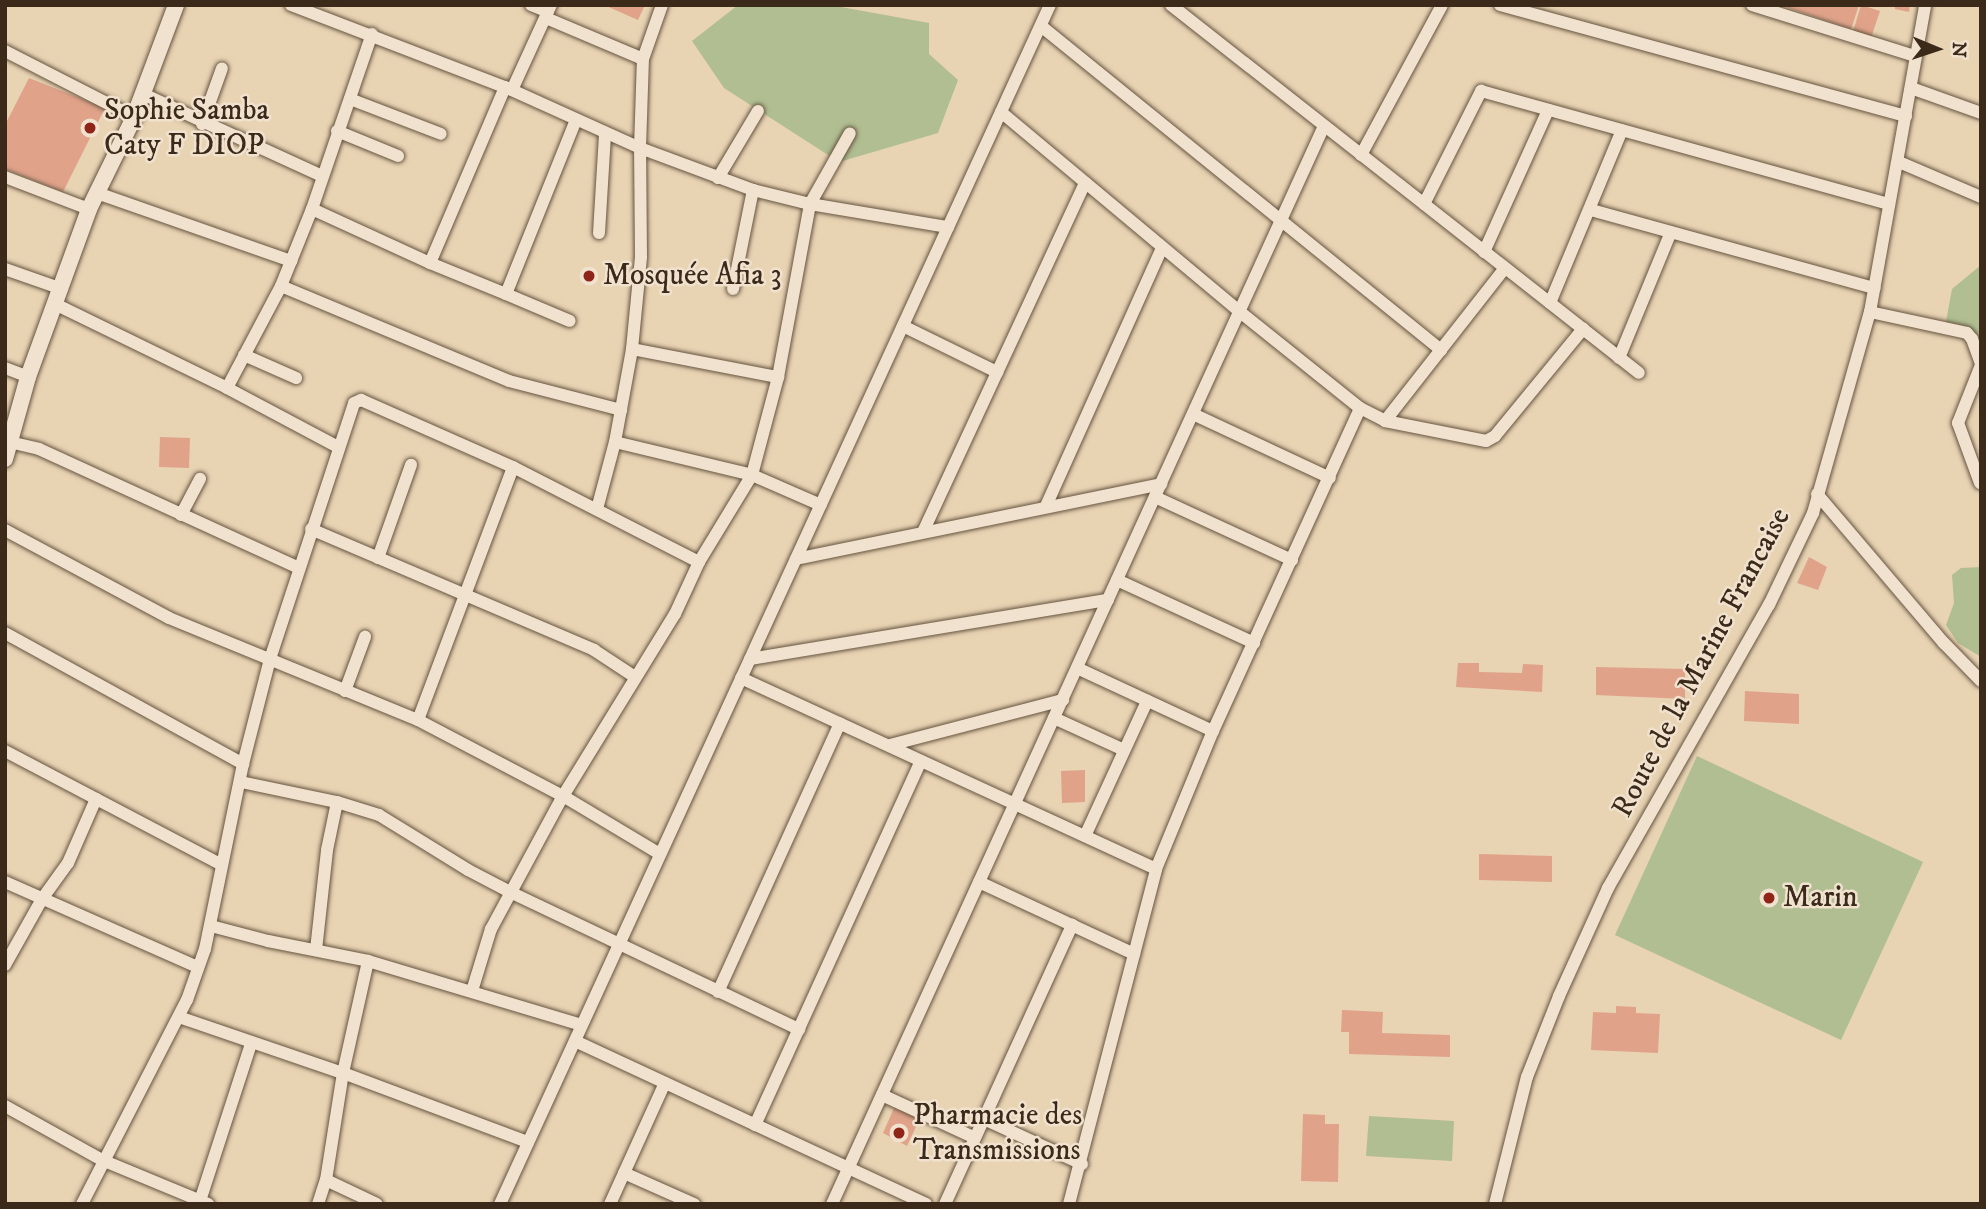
<!DOCTYPE html>
<html>
<head>
<meta charset="utf-8">
<style>
	body { margin:0 }
	#map { position:relative; width:1986px; height:1209px; overflow:hidden; background:#e8d3b3; font-family:"IM FELL DW Pica",serif }
	div>[style] { position:absolute }
	.green>* { inset:0; background:#b0be91 }
	.building>* { inset:0; background:#e0a38a }
	.roads { filter:drop-shadow(0 0 2px #665440) drop-shadow(0 0 2px #665440) }
	.minor>* { height:12px; margin:-6px; padding:0 6px; transform-origin:6px; border-radius:6px; background:#f0e2ce }
	.tertiary>* { height:16px; margin:-8px; padding:0 8px; transform-origin:8px; border-radius:8px; background:#f0e2ce }
	.dots>* { width:19px; height:19px; translate:-50% -50%; box-sizing:border-box; border:4px solid #f0e2ce; border-radius:50% }
	span { translate:-50% -50%; white-space:nowrap; text-align:center; line-height:1.15; -webkit-text-stroke:5px #f0e2ce; paint-order:stroke }
	.poi-label { font-size:30px; color:#3b291a }
	.left { translate:0 -50%; text-align:left }
	.street-label { font-size:30px; color:#3b291a }
	.frame { position:absolute; inset:0; border:7px solid #3b291a; pointer-events:none }
	.north { position:absolute; left:1902px; top:14px; width:70px; height:70px; -webkit-text-stroke:5px #f0e2ce; paint-order:stroke; rotate:92deg; font-size:19px; font-weight:700; line-height:28px; text-align:center; color:#3b291a }
	.north::after { content:''; display:block; margin:auto; width:24px; height:32px; background:#3b291a; clip-path:polygon(50% 0,100% 100%,50% 72%,0 100%) }
</style>
</head>
<body>
<div id="map">
	<div class="green">
		<i style="clip-path:polygon(738px 5px,830px 5px,929px 23px,929px 54px,958px 80px,938px 133px,839px 162px,724px 88px,692px 41px)"></i>
		<i style="clip-path:polygon(1981px 265px,1981px 352px,1978px 344px,1945px 327px,1952px 289px)"></i>
		<i style="clip-path:polygon(1981px 567px,1981px 657px,1958px 643px,1946px 625px,1954px 603px,1952px 575px,1961px 568px)"></i>
		<i style="clip-path:polygon(1697px 756px,1923px 862px,1841px 1040px,1615px 935px)"></i>
		<i style="clip-path:polygon(1369px 1116px,1454px 1121px,1452px 1161px,1366px 1156px)"></i>
	</div>
	<div class="building">
		<i style="clip-path:polygon(604px 5px,645px 5px,638px 20px)"></i>
		<i style="clip-path:polygon(1780px 5px,1859px 5px,1851px 29px)"></i>
		<i style="clip-path:polygon(1861px 5px,1880px 11px,1871px 38px,1853px 32px)"></i>
		<i style="clip-path:polygon(1895px 5px,1910px 5px,1909px 12px,1895px 9px)"></i>
		<i style="clip-path:polygon(29px 78px,105px 108px,63px 192px,5px 169px,5px 125px)"></i>
		<i style="clip-path:polygon(160px 437px,190px 438px,189px 468px,159px 467px)"></i>
		<i style="clip-path:polygon(1809px 557px,1827px 567px,1818px 590px,1797px 583px)"></i>
		<i style="clip-path:polygon(1458px 663px,1479px 663px,1479px 672px,1522px 673px,1523px 664px,1543px 665px,1542px 692px,1456px 687px)"></i>
		<i style="clip-path:polygon(1596px 667px,1685px 669px,1685px 699px,1596px 695px)"></i>
		<i style="clip-path:polygon(1745px 691px,1799px 694px,1799px 724px,1744px 721px)"></i>
		<i style="clip-path:polygon(1085px 770px,1085px 802px,1062px 803px,1061px 771px)"></i>
		<i style="clip-path:polygon(1479px 854px,1552px 856px,1552px 882px,1479px 880px)"></i>
		<i style="clip-path:polygon(1616px 1006px,1636px 1007px,1636px 1013px,1660px 1014px,1658px 1053px,1591px 1050px,1593px 1012px,1616px 1013px)"></i>
		<i style="clip-path:polygon(1342px 1010px,1383px 1012px,1382px 1033px,1450px 1035px,1450px 1057px,1349px 1054px,1349px 1032px,1341px 1032px)"></i>
		<i style="clip-path:polygon(895px 1106px,920px 1118px,907px 1146px,883px 1133px)"></i>
		<i style="clip-path:polygon(1303px 1114px,1325px 1115px,1325px 1124px,1339px 1124px,1338px 1182px,1301px 1181px)"></i>
	</div>
	<div class="roads">
		<div class="minor">
			<i style="left:291px;top:5px;width:229px;rotate:21deg"></i>
			<i style="left:505px;top:87px;width:148px;rotate:24.3deg"></i>
			<i style="left:640px;top:148px;width:121px;rotate:20.4deg"></i>
			<i style="left:753px;top:190px;width:59px;rotate:13.8deg"></i>
			<i style="left:810px;top:204px;width:140px;rotate:9.5deg"></i>
			<i style="left:531px;top:5px;width:18px;rotate:22deg"></i>
			<i style="left:1171px;top:5px;width:595px;rotate:38.18deg"></i>
			<i style="left:1500px;top:5px;width:421px;rotate:15.3deg"></i>
			<i style="left:1752px;top:5px;width:171px;rotate:17.4deg"></i>
			<i style="left:546px;top:18px;width:105px;rotate:22.9deg"></i>
			<i style="left:1041px;top:26px;width:515px;rotate:39.01deg"></i>
			<i style="left:5px;top:51px;width:145px;rotate:27.1deg"></i>
			<i style="left:1911px;top:88px;width:74px;rotate:19.7deg"></i>
			<i style="left:512px;top:90px;width:94px;rotate:-65.4deg"></i>
			<i style="left:143px;top:94px;width:197px;rotate:24.6deg"></i>
			<i style="left:350px;top:99px;width:97px;rotate:21deg"></i>
			<i style="left:1001px;top:112px;width:312px;rotate:39.9deg"></i>
			<i style="left:1240px;top:312px;width:154px;rotate:38.7deg"></i>
			<i style="left:1360px;top:408px;width:28px;rotate:27deg"></i>
			<i style="left:1385px;top:421px;width:103px;rotate:11.2deg"></i>
			<i style="left:1486px;top:441px;width:10px;rotate:-29deg"></i>
			<i style="left:1495px;top:436px;width:139px;rotate:-50.6deg"></i>
			<i style="left:202px;top:124px;width:59px;rotate:-70.3deg"></i>
			<i style="left:337px;top:131px;width:66px;rotate:22.3deg"></i>
			<i style="left:1361px;top:155px;width:170px;rotate:-61.6deg"></i>
			<i style="left:1899px;top:162px;width:89px;rotate:23.1deg"></i>
			<i style="left:5px;top:177px;width:90px;rotate:20.9deg"></i>
			<i style="left:718px;top:178px;width:78px;rotate:-59.2deg"></i>
			<i style="left:97px;top:193px;width:206px;rotate:19.3deg"></i>
			<i style="left:1424px;top:204px;width:127px;rotate:-63.2deg"></i>
			<i style="left:1481px;top:91px;width:423px;rotate:15.5deg"></i>
			<i style="left:312px;top:209px;width:130px;rotate:24.6deg"></i>
			<i style="left:430px;top:263px;width:82px;rotate:22.2deg"></i>
			<i style="left:506px;top:294px;width:188px;rotate:-68.1deg"></i>
			<i style="left:1591px;top:210px;width:294px;rotate:15.4deg"></i>
			<i style="left:599px;top:233px;width:99px;rotate:-86.5deg"></i>
			<i style="left:1484px;top:252px;width:156px;rotate:-65.7deg"></i>
			<i style="left:430px;top:263px;width:191px;rotate:-66.9deg"></i>
			<i style="left:5px;top:269px;width:60px;rotate:19.3deg"></i>
			<i style="left:281px;top:286px;width:247px;rotate:22.6deg"></i>
			<i style="left:509px;top:381px;width:116px;rotate:14.5deg"></i>
			<i style="left:733px;top:289px;width:101px;rotate:-78.6deg"></i>
			<i style="left:506px;top:294px;width:69px;rotate:22.9deg"></i>
			<i style="left:1550px;top:303px;width:187px;rotate:-67.4deg"></i>
			<i style="left:55px;top:304px;width:191px;rotate:26deg"></i>
			<i style="left:227px;top:388px;width:126px;rotate:28deg"></i>
			<i style="left:1870px;top:312px;width:99px;rotate:12.2deg"></i>
			<i style="left:1967px;top:333px;width:8px;rotate:50deg"></i>
			<i style="left:1972px;top:339px;width:27px;rotate:70deg"></i>
			<i style="left:903px;top:326px;width:105px;rotate:26.1deg"></i>
			<i style="left:632px;top:349px;width:149px;rotate:10.9deg"></i>
			<i style="left:244px;top:355px;width:57px;rotate:23.9deg"></i>
			<i style="left:1619px;top:358px;width:136px;rotate:-67.6deg"></i>
			<i style="left:5px;top:368px;width:25px;rotate:21deg"></i>
			<i style="left:227px;top:388px;width:115px;rotate:-62.1deg"></i>
			<i style="left:281px;top:286px;width:83px;rotate:-68.1deg"></i>
			<i style="left:312px;top:209px;width:185px;rotate:-71.1deg"></i>
			<i style="left:1193px;top:414px;width:151px;rotate:25deg"></i>
			<i style="left:1385px;top:421px;width:194px;rotate:-51.9deg"></i>
			<i style="left:5px;top:441px;width:35px;rotate:13deg"></i>
			<i style="left:39px;top:449px;width:286px;rotate:24.6deg"></i>
			<i style="left:615px;top:442px;width:141px;rotate:13.5deg"></i>
			<i style="left:752px;top:475px;width:75px;rotate:23.5deg"></i>
			<i style="left:1980px;top:483px;width:64px;rotate:-110.1deg"></i>
			<i style="left:1958px;top:423px;width:62px;rotate:-68.4deg"></i>
			<i style="left:1817px;top:494px;width:196px;rotate:49.6deg"></i>
			<i style="left:1944px;top:643px;width:53px;rotate:45.8deg"></i>
			<i style="left:1155px;top:497px;width:151px;rotate:24.7deg"></i>
			<i style="left:1046px;top:506px;width:283px;rotate:-65.8deg"></i>
			<i style="left:597px;top:509px;width:69px;rotate:-75deg"></i>
			<i style="left:615px;top:442px;width:95px;rotate:-79.6deg"></i>
			<i style="left:632px;top:349px;width:92px;rotate:-84.4deg"></i>
			<i style="left:641px;top:257px;width:109px;rotate:-90.5deg"></i>
			<i style="left:640px;top:148px;width:89px;rotate:-88.1deg"></i>
			<i style="left:643px;top:59px;width:57px;rotate:-70.6deg"></i>
			<i style="left:181px;top:515px;width:41px;rotate:-62.2deg"></i>
			<i style="left:311px;top:529px;width:308px;rotate:23.1deg"></i>
			<i style="left:594px;top:650px;width:49px;rotate:33.4deg"></i>
			<i style="left:5px;top:530px;width:186px;rotate:28.2deg"></i>
			<i style="left:169px;top:618px;width:269px;rotate:22.3deg"></i>
			<i style="left:418px;top:720px;width:164px;rotate:27.7deg"></i>
			<i style="left:563px;top:796px;width:113px;rotate:30.9deg"></i>
			<i style="left:923px;top:532px;width:385px;rotate:-65.1deg"></i>
			<i style="left:378px;top:558px;width:99px;rotate:-70.5deg"></i>
			<i style="left:796px;top:559px;width:373px;rotate:-11.6deg"></i>
			<i style="left:1117px;top:580px;width:151px;rotate:24.7deg"></i>
			<i style="left:5px;top:633px;width:272px;rotate:28.8deg"></i>
			<i style="left:750px;top:659px;width:363px;rotate:-9.4deg"></i>
			<i style="left:1077px;top:668px;width:150px;rotate:24.9deg"></i>
			<i style="left:741px;top:678px;width:457px;rotate:24.7deg"></i>
			<i style="left:345px;top:691px;width:58px;rotate:-69.7deg"></i>
			<i style="left:1054px;top:718px;width:77px;rotate:24.6deg"></i>
			<i style="left:418px;top:720px;width:270px;rotate:-69.4deg"></i>
			<i style="left:890px;top:745px;width:179px;rotate:-14.6deg"></i>
			<i style="left:5px;top:751px;width:243px;rotate:27.7deg"></i>
			<i style="left:241px;top:782px;width:98px;rotate:11.8deg"></i>
			<i style="left:337px;top:802px;width:44px;rotate:17.2deg"></i>
			<i style="left:379px;top:815px;width:105px;rotate:31.7deg"></i>
			<i style="left:468px;top:870px;width:50px;rotate:27.6deg"></i>
			<i style="left:512px;top:893px;width:318px;rotate:25.4deg"></i>
			<i style="left:1085px;top:836px;width:149px;rotate:-65.3deg"></i>
			<i style="left:5px;top:882px;width:211px;rotate:23.8deg"></i>
			<i style="left:979px;top:882px;width:171px;rotate:24.9deg"></i>
			<i style="left:211px;top:926px;width:59px;rotate:14.7deg"></i>
			<i style="left:268px;top:941px;width:102px;rotate:11.3deg"></i>
			<i style="left:368px;top:961px;width:223px;rotate:16.7deg"></i>
			<i style="left:316px;top:950px;width:101px;rotate:-83.7deg"></i>
			<i style="left:327px;top:850px;width:49px;rotate:-78.2deg"></i>
			<i style="left:5px;top:965px;width:76px;rotate:-60.7deg"></i>
			<i style="left:42px;top:899px;width:44px;rotate:-54.2deg"></i>
			<i style="left:68px;top:863px;width:70px;rotate:-66.4deg"></i>
			<i style="left:472px;top:991px;width:65px;rotate:-73deg"></i>
			<i style="left:491px;top:929px;width:151px;rotate:-61.6deg"></i>
			<i style="left:563px;top:796px;width:214px;rotate:-58.4deg"></i>
			<i style="left:675px;top:614px;width:57px;rotate:-65.2deg"></i>
			<i style="left:699px;top:562px;width:102px;rotate:-58.7deg"></i>
			<i style="left:752px;top:475px;width:101px;rotate:-75.1deg"></i>
			<i style="left:778px;top:377px;width:176px;rotate:-79.5deg"></i>
			<i style="left:810px;top:204px;width:81px;rotate:-60.6deg"></i>
			<i style="left:718px;top:992px;width:295px;rotate:-65.6deg"></i>
			<i style="left:179px;top:1017px;width:173px;rotate:18.9deg"></i>
			<i style="left:343px;top:1073px;width:197px;rotate:20.5deg"></i>
			<i style="left:575px;top:1041px;width:387px;rotate:24.9deg"></i>
			<i style="left:882px;top:1095px;width:102px;rotate:24.8deg"></i>
			<i style="left:5px;top:1106px;width:111px;rotate:29.1deg"></i>
			<i style="left:102px;top:1160px;width:115px;rotate:22.5deg"></i>
			<i style="left:984px;top:1119px;width:108px;rotate:24.7deg"></i>
			<i style="left:755px;top:1125px;width:400px;rotate:-65.5deg"></i>
			<i style="left:624px;top:1173px;width:77px;rotate:23.9deg"></i>
			<i style="left:326px;top:1180px;width:56px;rotate:25.2deg"></i>
			<i style="left:82px;top:1204px;width:229px;rotate:-62.8deg"></i>
			<i style="left:187px;top:1000px;width:54px;rotate:-70.6deg"></i>
			<i style="left:205px;top:949px;width:189px;rotate:-78.4deg"></i>
			<i style="left:243px;top:764px;width:108px;rotate:-75.6deg"></i>
			<i style="left:270px;top:659px;width:269px;rotate:-71.8deg"></i>
			<i style="left:354px;top:403px;width:8px;rotate:-23deg"></i>
			<i style="left:361px;top:400px;width:166px;rotate:23.8deg"></i>
			<i style="left:513px;top:467px;width:209px;rotate:27.1deg"></i>
			<i style="left:199px;top:1204px;width:168px;rotate:-72deg"></i>
			<i style="left:318px;top:1204px;width:25px;rotate:-72deg"></i>
			<i style="left:326px;top:1180px;width:108px;rotate:-81deg"></i>
			<i style="left:343px;top:1073px;width:115px;rotate:-77.4deg"></i>
			<i style="left:500px;top:1204px;width:1319px;rotate:-65.36deg"></i>
			<i style="left:610px;top:1204px;width:133px;rotate:-65.6deg"></i>
			<i style="left:832px;top:1204px;width:1185px;rotate:-65.47deg"></i>
			<i style="left:945px;top:1204px;width:307px;rotate:-65.5deg"></i>
			<i style="left:1069px;top:1204px;width:346px;rotate:-75.4deg"></i>
			<i style="left:1156px;top:869px;width:149px;rotate:-67.6deg"></i>
			<i style="left:1213px;top:731px;width:355px;rotate:-65.5deg"></i>
			<i style="left:1495px;top:1204px;width:131px;rotate:-75.9deg"></i>
			<i style="left:1527px;top:1077px;width:87px;rotate:-68.4deg"></i>
			<i style="left:1559px;top:996px;width:119px;rotate:-65.6deg"></i>
			<i style="left:1608px;top:888px;width:326px;rotate:-60.4deg"></i>
			<i style="left:1769px;top:605px;width:102px;rotate:-64.4deg"></i>
			<i style="left:1813px;top:513px;width:209px;rotate:-74.2deg"></i>
			<i style="left:1870px;top:312px;width:312px;rotate:-79.8deg"></i>
		</div>
		<div class="tertiary">
			<i style="left:5px;top:459px;width:85px;rotate:-74.3deg"></i>
			<i style="left:28px;top:377px;width:179px;rotate:-70deg"></i>
			<i style="left:89px;top:209px;width:102px;rotate:-63.9deg"></i>
			<i style="left:134px;top:117px;width:120px;rotate:-69.4deg"></i>
		</div>
	</div>
	<div class="dots">
		<i style="left:90px;top:128px;background:#8f2418"></i>
		<i style="left:589px;top:276px;background:#8f2418"></i>
		<i style="left:1769px;top:898px;background:#8f2418"></i>
		<i style="left:899px;top:1133px;background:#8f2418"></i>
	</div>
	<div class="poi-label">
		<span class="left" style="left:104px;top:128px">Sophie Samba<br>Caty F DIOP</span>
		<span class="left" style="left:603px;top:276px">Mosquée Afia 3</span>
		<span class="left" style="left:1783px;top:898px">Marin</span>
		<span class="left" style="left:913px;top:1133px">Pharmacie des<br>Transmissions</span>
	</div>
	<div class="street-label">
		<span style="left:1702px;top:663px;rotate:-62deg">Route de la Marine Francaise</span>
	</div>
	<div class="frame"></div>
	<div class="north">N</div>
</div>
</body>
</html>
